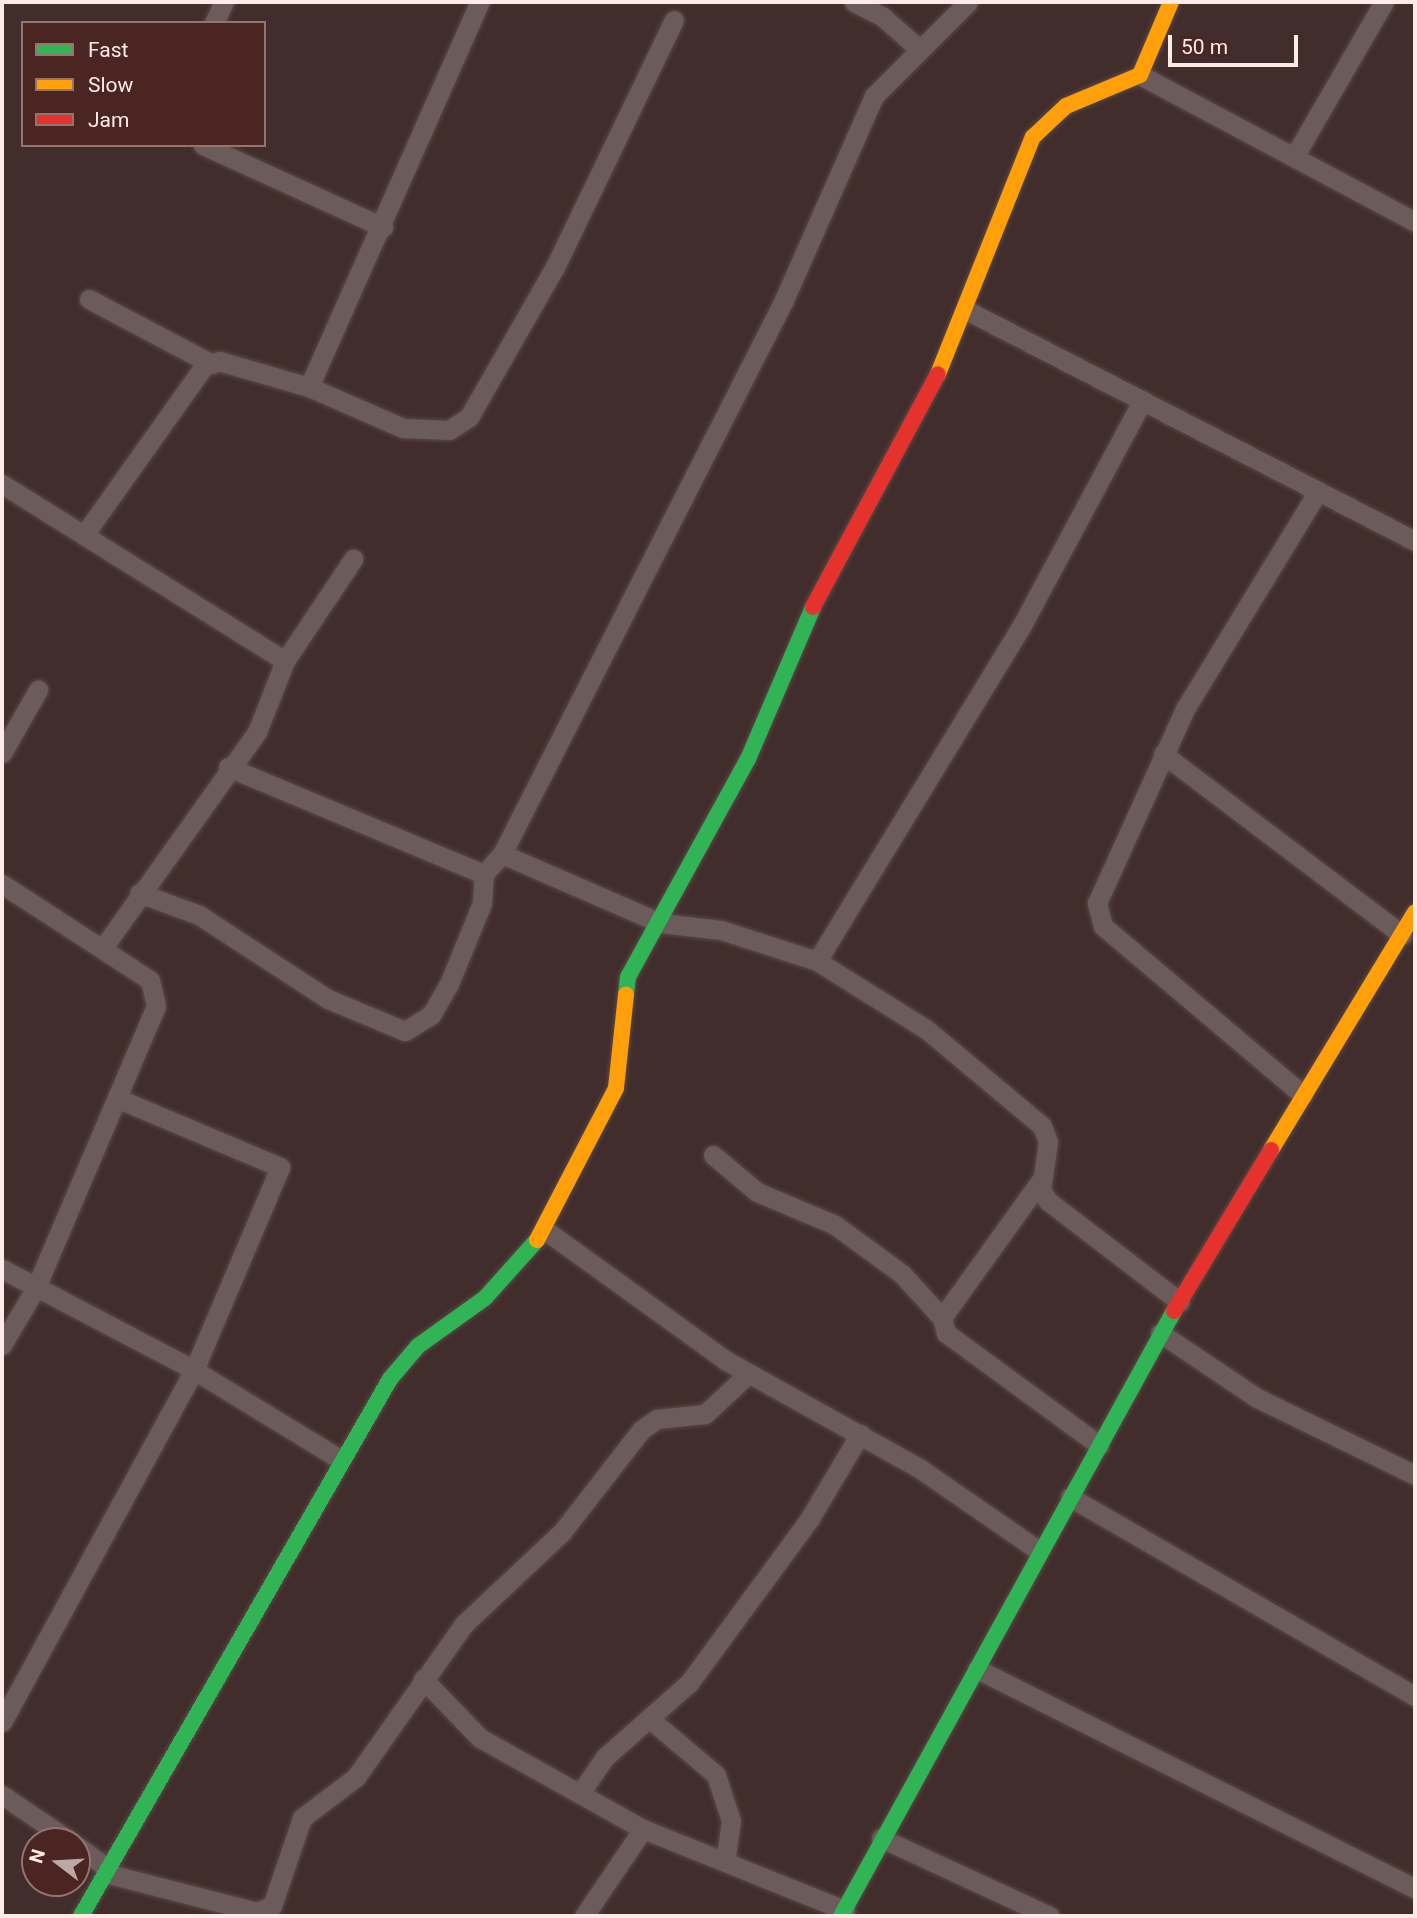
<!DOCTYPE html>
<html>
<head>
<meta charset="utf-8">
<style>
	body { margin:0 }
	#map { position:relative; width:1417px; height:1918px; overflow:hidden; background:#412d2b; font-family:Roboto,sans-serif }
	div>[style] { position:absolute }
	.roads { filter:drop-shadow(0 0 2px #594947) drop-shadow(0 0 2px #594947) }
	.street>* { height:19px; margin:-9.5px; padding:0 9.5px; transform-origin:9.5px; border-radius:9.5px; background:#6b5c5b }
	.fast>* { height:16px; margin:-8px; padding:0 8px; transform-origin:8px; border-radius:8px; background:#30b455 }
	.slow>* { height:16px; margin:-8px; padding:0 8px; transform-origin:8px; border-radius:8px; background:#ff9f0a }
	.jam>* { height:16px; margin:-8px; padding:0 8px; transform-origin:8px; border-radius:8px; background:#e5322d }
	span { translate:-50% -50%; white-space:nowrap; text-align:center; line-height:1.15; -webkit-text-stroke:7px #4a2522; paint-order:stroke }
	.frame { position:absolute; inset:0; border:4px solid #ffeae8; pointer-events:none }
	.legend { position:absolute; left:21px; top:21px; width:245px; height:126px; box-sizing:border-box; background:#4a2522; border:2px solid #927471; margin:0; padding:9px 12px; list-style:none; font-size:21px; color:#ffeae8 }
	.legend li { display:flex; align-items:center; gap:14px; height:35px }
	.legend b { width:35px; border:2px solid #927471 }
	.north { position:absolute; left:21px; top:1827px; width:70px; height:70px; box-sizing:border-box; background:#4a2522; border:2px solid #927471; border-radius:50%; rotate:287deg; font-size:19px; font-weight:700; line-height:28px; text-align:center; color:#ffeae8 }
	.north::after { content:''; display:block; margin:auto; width:24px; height:32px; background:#bca8a6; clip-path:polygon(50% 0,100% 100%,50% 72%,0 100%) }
	.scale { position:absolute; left:1168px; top:35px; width:130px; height:32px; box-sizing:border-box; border:4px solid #ffeae8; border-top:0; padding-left:9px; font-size:21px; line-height:24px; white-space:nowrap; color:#ffeae8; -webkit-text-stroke:5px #4a2522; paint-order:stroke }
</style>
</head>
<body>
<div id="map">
	<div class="roads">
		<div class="street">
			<i style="left:854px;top:2px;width:33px;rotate:27deg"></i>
			<i style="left:883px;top:17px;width:48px;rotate:41.6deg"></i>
			<i style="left:214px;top:23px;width:23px;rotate:-65deg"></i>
			<i style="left:1140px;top:75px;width:312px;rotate:28.1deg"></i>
			<i style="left:203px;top:145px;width:198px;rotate:24.5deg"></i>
			<i style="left:1294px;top:157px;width:179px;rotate:-59.9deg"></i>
			<i style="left:89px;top:299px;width:139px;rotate:27.9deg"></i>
			<i style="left:968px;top:311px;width:503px;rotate:27.23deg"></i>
			<i style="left:309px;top:387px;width:421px;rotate:-66.1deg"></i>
			<i style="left:2px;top:484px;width:334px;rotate:32deg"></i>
			<i style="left:84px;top:535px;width:207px;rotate:-54.6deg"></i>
			<i style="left:204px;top:366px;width:16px;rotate:-18deg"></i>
			<i style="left:219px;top:361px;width:94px;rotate:16.1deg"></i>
			<i style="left:309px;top:387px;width:103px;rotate:23.6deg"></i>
			<i style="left:403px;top:428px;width:46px;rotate:2.5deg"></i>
			<i style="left:449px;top:430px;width:24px;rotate:-33deg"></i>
			<i style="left:469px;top:417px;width:173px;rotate:-60.2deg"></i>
			<i style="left:555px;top:267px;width:274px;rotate:-64.3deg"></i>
			<i style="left:2px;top:753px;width:73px;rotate:-60.3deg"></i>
			<i style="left:1163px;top:754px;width:300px;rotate:37.1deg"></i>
			<i style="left:228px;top:767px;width:277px;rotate:22.7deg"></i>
			<i style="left:484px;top:874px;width:27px;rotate:-48deg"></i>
			<i style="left:502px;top:854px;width:622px;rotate:-63.02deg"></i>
			<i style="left:784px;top:300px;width:223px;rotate:-66.2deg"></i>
			<i style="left:874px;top:96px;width:133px;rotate:-45deg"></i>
			<i style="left:502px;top:854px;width:173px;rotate:23.5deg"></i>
			<i style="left:661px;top:923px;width:60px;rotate:6.7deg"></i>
			<i style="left:721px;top:930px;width:101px;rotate:17.9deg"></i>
			<i style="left:817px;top:961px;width:128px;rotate:32deg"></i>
			<i style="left:926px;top:1029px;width:151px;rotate:39.9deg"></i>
			<i style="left:1042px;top:1126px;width:17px;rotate:69deg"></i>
			<i style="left:1048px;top:1142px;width:49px;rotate:98.3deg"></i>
			<i style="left:1041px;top:1190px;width:13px;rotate:58deg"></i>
			<i style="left:1048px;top:1201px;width:166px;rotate:37.4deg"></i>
			<i style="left:2px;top:884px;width:176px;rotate:33deg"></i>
			<i style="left:150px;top:980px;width:27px;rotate:77deg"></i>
			<i style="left:156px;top:1006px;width:308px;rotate:113.1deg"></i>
			<i style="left:35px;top:1289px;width:65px;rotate:120.5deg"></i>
			<i style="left:139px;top:893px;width:64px;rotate:20.1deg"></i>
			<i style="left:199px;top:915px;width:154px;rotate:33.1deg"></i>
			<i style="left:328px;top:999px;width:83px;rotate:22.6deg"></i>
			<i style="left:405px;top:1031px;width:31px;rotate:-32deg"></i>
			<i style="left:431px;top:1015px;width:36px;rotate:-60deg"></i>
			<i style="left:449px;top:984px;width:87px;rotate:-67.8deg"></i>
			<i style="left:482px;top:903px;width:29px;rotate:-86deg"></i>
			<i style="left:105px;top:945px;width:262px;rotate:-54.5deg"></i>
			<i style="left:257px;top:732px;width:76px;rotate:-68.5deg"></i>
			<i style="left:285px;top:661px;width:123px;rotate:-56.3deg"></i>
			<i style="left:817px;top:961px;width:391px;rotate:-58.6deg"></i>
			<i style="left:1021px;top:627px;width:256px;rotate:-61.8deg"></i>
			<i style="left:1303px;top:1095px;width:262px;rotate:-139.8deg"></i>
			<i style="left:1103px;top:926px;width:24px;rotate:-105deg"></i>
			<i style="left:1097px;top:903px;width:213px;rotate:-65.6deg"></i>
			<i style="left:1185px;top:709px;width:253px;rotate:-58.6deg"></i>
			<i style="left:713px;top:1155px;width:57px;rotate:40.1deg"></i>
			<i style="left:757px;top:1192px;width:85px;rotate:22.9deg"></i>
			<i style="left:835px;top:1225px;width:83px;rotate:36.2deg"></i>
			<i style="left:902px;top:1274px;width:59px;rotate:47.7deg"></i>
			<i style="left:1041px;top:1180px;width:170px;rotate:125.7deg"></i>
			<i style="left:942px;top:1318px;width:16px;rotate:75deg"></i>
			<i style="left:946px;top:1333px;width:190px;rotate:36.2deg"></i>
			<i style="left:545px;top:1230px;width:222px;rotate:35.8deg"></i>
			<i style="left:725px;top:1360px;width:222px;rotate:29.1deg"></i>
			<i style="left:919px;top:1468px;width:145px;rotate:34.6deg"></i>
			<i style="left:2px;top:1269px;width:217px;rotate:27.7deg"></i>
			<i style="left:194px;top:1370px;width:171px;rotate:31.4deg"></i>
			<i style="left:1160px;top:1333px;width:117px;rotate:33.8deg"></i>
			<i style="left:1257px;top:1398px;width:176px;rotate:26deg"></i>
			<i style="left:1070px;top:1497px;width:398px;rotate:30deg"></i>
			<i style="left:977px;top:1669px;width:490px;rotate:26.6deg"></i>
			<i style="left:423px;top:1679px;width:82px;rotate:46deg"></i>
			<i style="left:480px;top:1738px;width:187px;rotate:29.2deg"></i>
			<i style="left:643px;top:1829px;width:218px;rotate:21.9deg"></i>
			<i style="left:651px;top:1720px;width:85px;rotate:40.2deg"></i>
			<i style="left:716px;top:1775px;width:48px;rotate:71.9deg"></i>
			<i style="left:731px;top:1821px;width:41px;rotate:98.3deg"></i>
			<i style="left:2px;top:1722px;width:401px;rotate:-61.4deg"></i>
			<i style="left:194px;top:1370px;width:220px;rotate:-67deg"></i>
			<i style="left:280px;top:1167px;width:177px;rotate:-157.1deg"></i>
			<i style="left:581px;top:1792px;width:42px;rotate:-55.6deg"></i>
			<i style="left:605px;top:1757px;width:112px;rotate:-41.4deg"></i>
			<i style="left:689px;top:1683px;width:205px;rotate:-53.7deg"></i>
			<i style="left:810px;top:1518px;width:98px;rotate:-59.2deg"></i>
			<i style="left:2px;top:1795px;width:82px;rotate:34.1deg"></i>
			<i style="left:881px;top:1838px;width:186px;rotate:24.8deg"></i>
			<i style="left:77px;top:1846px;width:39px;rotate:36deg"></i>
			<i style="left:105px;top:1873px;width:157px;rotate:14.4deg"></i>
			<i style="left:257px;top:1912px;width:16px;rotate:-22deg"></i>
			<i style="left:272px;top:1906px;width:93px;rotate:-71.2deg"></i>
			<i style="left:302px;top:1818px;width:68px;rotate:-37.2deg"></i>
			<i style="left:356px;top:1777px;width:187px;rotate:-54.8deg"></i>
			<i style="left:464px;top:1624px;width:134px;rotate:-43.2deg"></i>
			<i style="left:562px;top:1532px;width:129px;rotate:-52.2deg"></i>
			<i style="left:641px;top:1430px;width:19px;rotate:-35deg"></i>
			<i style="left:657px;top:1419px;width:48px;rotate:-5.9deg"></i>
			<i style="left:705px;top:1414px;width:59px;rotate:-42.9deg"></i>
			<i style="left:584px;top:1916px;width:105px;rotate:-55.9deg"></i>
		</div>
		<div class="fast">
			<i style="left:626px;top:995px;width:18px;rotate:-84deg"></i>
			<i style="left:628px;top:977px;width:249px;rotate:-61.2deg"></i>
			<i style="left:748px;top:759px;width:165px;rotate:-66.8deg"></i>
			<i style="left:81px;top:1916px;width:620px;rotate:-60.08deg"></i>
			<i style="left:390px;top:1379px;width:43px;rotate:-49.7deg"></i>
			<i style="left:418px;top:1346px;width:82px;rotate:-35.6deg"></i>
			<i style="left:485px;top:1298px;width:78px;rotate:-48.1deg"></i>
			<i style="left:841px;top:1916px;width:691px;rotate:-61.17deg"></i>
		</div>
		<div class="slow">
			<i style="left:938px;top:374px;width:255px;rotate:-68.2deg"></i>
			<i style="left:1033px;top:137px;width:45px;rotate:-43.2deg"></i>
			<i style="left:1066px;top:106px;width:80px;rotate:-22.7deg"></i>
			<i style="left:1140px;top:75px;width:79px;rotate:-67deg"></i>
			<i style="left:1271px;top:1150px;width:278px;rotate:-58.8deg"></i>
			<i style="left:537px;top:1240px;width:171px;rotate:-62.5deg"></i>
			<i style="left:616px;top:1088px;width:94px;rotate:-83.9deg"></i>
		</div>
		<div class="jam">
			<i style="left:813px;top:607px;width:264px;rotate:-61.8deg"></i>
			<i style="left:1174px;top:1311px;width:188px;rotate:-58.9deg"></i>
		</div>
	</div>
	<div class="frame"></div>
	<ul class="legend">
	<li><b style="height:9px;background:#30b455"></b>Fast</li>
	<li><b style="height:9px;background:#ff9f0a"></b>Slow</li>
	<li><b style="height:9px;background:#e5322d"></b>Jam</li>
	</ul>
	<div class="north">N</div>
	<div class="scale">50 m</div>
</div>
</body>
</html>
